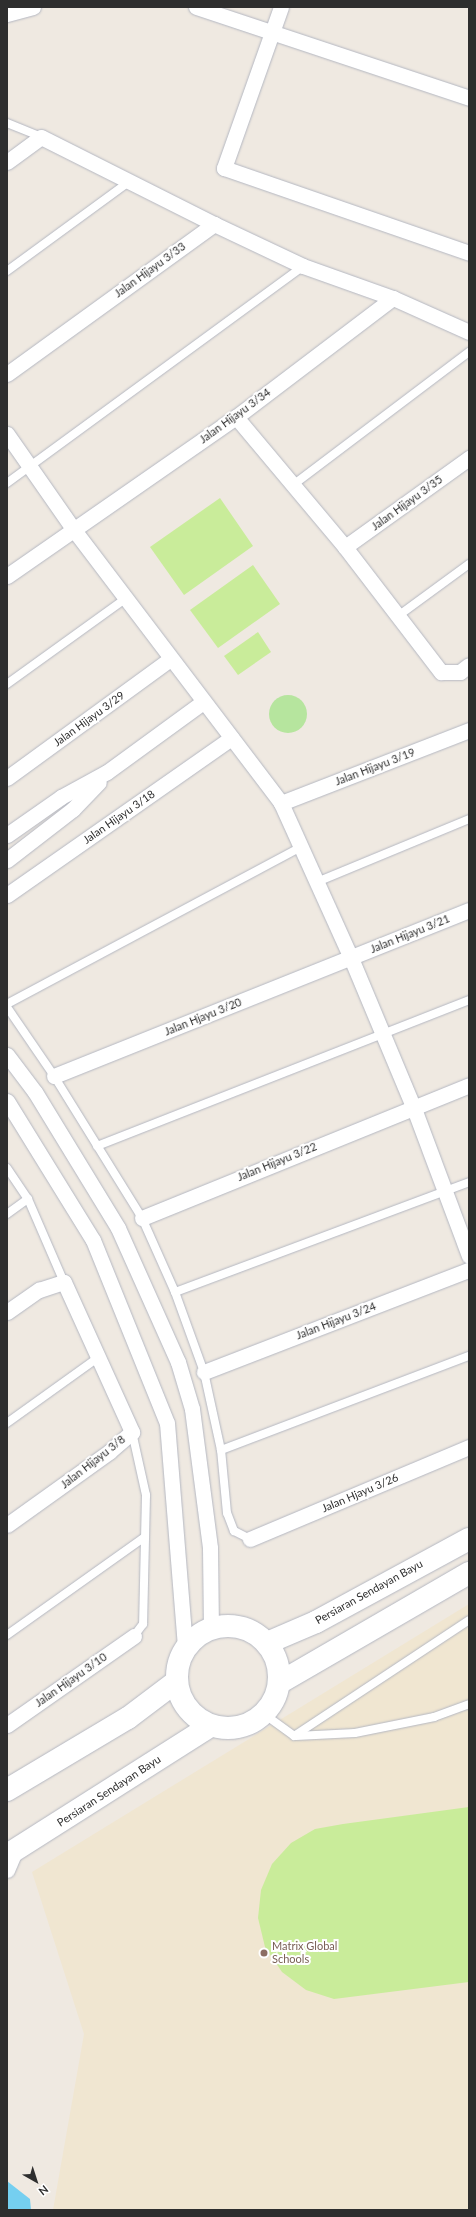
<!DOCTYPE html>
<html>
<head>
<meta charset="utf-8">
<style>
	body { margin:0 }
	#map { position:relative; width:476px; height:2217px; overflow:hidden; background:#efe9e1; font-family:Lato,sans-serif }
	div>[style] { position:absolute }
	.education>* { inset:0; background:#f0e6d1 }
	.green>* { inset:0; background:#b6e59e }
	.round { border-radius:50% }
	.pitch>* { inset:0; background:#c9ec9a }
	.water>* { inset:0; background:#75cff0 }
	.roads { filter:drop-shadow(0 0 1px #b4b7c1) drop-shadow(0 0 1px #b4b7c1) }
	.lane>* { height:8px; margin:-4px; padding:0 4px; transform-origin:4px; border-radius:4px; background:#fff }
	.street>* { height:15px; margin:-7.5px; padding:0 7.5px; transform-origin:7.5px; border-radius:7.5px; background:#fff }
	.secondary>* { height:22px; margin:-11px; padding:0 11px; transform-origin:11px; border-radius:11px; background:#fff }
	.secondary>.ring { margin:-11px; padding:0; box-sizing:content-box; background:none; border:22px solid #fff; border-radius:50% }
	.dots>* { width:11px; height:11px; translate:-50% -50%; box-sizing:border-box; border:2px solid #fff; border-radius:50% }
	span { translate:-50% -50%; white-space:nowrap; text-align:center; line-height:1.15; -webkit-text-stroke:4px #fff; paint-order:stroke }
	.street-label { font-size:11px; color:#2e2e2e }
	.education-label { font-size:11px; color:#785e54 }
	.left { translate:0 -50%; text-align:left }
	.frame { position:absolute; inset:0; border:8px solid #2e2e2e; pointer-events:none }
	.north { position:absolute; left:16px; top:2161px; width:40px; height:40px; -webkit-text-stroke:3px #fff; paint-order:stroke; rotate:141deg; font-size:11px; font-weight:700; line-height:16px; text-align:center; color:#2e2e2e }
	.north::after { content:''; display:block; margin:auto; width:14px; height:18px; background:#2e2e2e; clip-path:polygon(50% 0,100% 100%,50% 72%,0 100%) }
</style>
</head>
<body>
<div id="map">
	<div class="education">
		<i style="clip-path:polygon(469px 1604px,469px 2210px,53px 2210px,84px 2034px,32px 1872px)"></i>
	</div>
	<div class="green">
		<i class="round" style="left:269px;top:695px;width:38px;height:38px"></i>
	</div>
	<div class="pitch">
		<i style="clip-path:polygon(220px 498px,253px 546px,184px 595px,150px 547px)"></i>
		<i style="clip-path:polygon(253px 565px,280px 604px,218px 648px,190px 610px)"></i>
		<i style="clip-path:polygon(258px 632px,271px 652px,238px 675px,224px 656px)"></i>
		<i style="clip-path:polygon(469px 1807px,469px 1982px,334px 1999px,306px 1990px,282px 1972px,265px 1947px,258px 1918px,261px 1890px,272px 1864px,291px 1843px,315px 1829px,343px 1824px)"></i>
	</div>
	<div class="water">
		<i style="clip-path:polygon(7px 2181px,30px 2199px,31px 2210px,7px 2210px)"></i>
	</div>
	<div class="roads">
		<div class="lane">
			<i style="left:7px;top:123px;width:37px;rotate:22deg"></i>
			<i style="left:7px;top:271px;width:152px;rotate:-36.2deg"></i>
			<i style="left:7px;top:483px;width:367px;rotate:-36.2deg"></i>
			<i style="left:293px;top:485px;width:221px;rotate:-37.1deg"></i>
			<i style="left:398px;top:616px;width:88px;rotate:-36.2deg"></i>
			<i style="left:7px;top:684px;width:145px;rotate:-35.8deg"></i>
			<i style="left:317px;top:882px;width:165px;rotate:-22.5deg"></i>
			<i style="left:7px;top:1004px;width:333px;rotate:-28.1deg"></i>
			<i style="left:7px;top:1007px;width:83px;rotate:55.7deg"></i>
			<i style="left:54px;top:1076px;width:167px;rotate:58.2deg"></i>
			<i style="left:142px;top:1218px;width:81px;rotate:66deg"></i>
			<i style="left:97px;top:1146px;width:400px;rotate:-21.4deg"></i>
			<i style="left:7px;top:1168px;width:37px;rotate:56deg"></i>
			<i style="left:28px;top:1199px;width:90px;rotate:66.6deg"></i>
			<i style="left:7px;top:1214px;width:26px;rotate:-36deg"></i>
			<i style="left:7px;top:1423px;width:113px;rotate:-35.7deg"></i>
			<i style="left:132px;top:1432px;width:65px;rotate:77.5deg"></i>
			<i style="left:146px;top:1495px;width:129px;rotate:91.3deg"></i>
			<i style="left:143px;top:1624px;width:15px;rotate:127deg"></i>
			<i style="left:221px;top:1450px;width:265px;rotate:-20.8deg"></i>
			<i style="left:250px;top:1539px;width:18px;rotate:-153deg"></i>
			<i style="left:234px;top:1531px;width:19px;rotate:-111deg"></i>
			<i style="left:227px;top:1513px;width:63px;rotate:-95.4deg"></i>
			<i style="left:221px;top:1450px;width:80px;rotate:-102.3deg"></i>
			<i style="left:204px;top:1372px;width:85px;rotate:-109.9deg"></i>
			<i style="left:175px;top:1292px;width:314px;rotate:-20.5deg"></i>
			<i style="left:7px;top:1635px;width:169px;rotate:-35.4deg"></i>
			<i style="left:264px;top:1714px;width:37px;rotate:36deg"></i>
			<i style="left:294px;top:1736px;width:210px;rotate:-33.5deg"></i>
			<i style="left:296px;top:1736px;width:59px;rotate:-2.9deg"></i>
			<i style="left:355px;top:1733px;width:81px;rotate:-11.4deg"></i>
			<i style="left:434px;top:1717px;width:37px;rotate:-20deg"></i>
		</div>
		<div class="street">
			<i style="left:196px;top:7px;width:288px;rotate:18.4deg"></i>
			<i style="left:281px;top:7px;width:171px;rotate:109.5deg"></i>
			<i style="left:224px;top:168px;width:259px;rotate:19.1deg"></i>
			<i style="left:7px;top:14px;width:27px;rotate:-15deg"></i>
			<i style="left:7px;top:162px;width:42px;rotate:-36.3deg"></i>
			<i style="left:41px;top:137px;width:194px;rotate:26.7deg"></i>
			<i style="left:7px;top:374px;width:256px;rotate:-35.9deg"></i>
			<i style="left:214px;top:224px;width:98px;rotate:25.3deg"></i>
			<i style="left:303px;top:266px;width:96px;rotate:19.6deg"></i>
			<i style="left:393px;top:298px;width:83px;rotate:24.1deg"></i>
			<i style="left:236px;top:417px;width:170px;rotate:50deg"></i>
			<i style="left:345px;top:547px;width:158px;rotate:52.5deg"></i>
			<i style="left:441px;top:672px;width:19px"></i>
			<i style="left:460px;top:672px;width:11px;rotate:-38deg"></i>
			<i style="left:7px;top:434px;width:117px;rotate:55.1deg"></i>
			<i style="left:74px;top:530px;width:343px;rotate:52.8deg"></i>
			<i style="left:281px;top:803px;width:170px;rotate:65.7deg"></i>
			<i style="left:351px;top:958px;width:160px;rotate:67.3deg"></i>
			<i style="left:413px;top:1106px;width:160px;rotate:69.5deg"></i>
			<i style="left:345px;top:547px;width:153px;rotate:-35.7deg"></i>
			<i style="left:7px;top:576px;width:279px;rotate:-34.8deg"></i>
			<i style="left:236px;top:417px;width:197px;rotate:-37.2deg"></i>
			<i style="left:7px;top:778px;width:202px;rotate:-36.1deg"></i>
			<i style="left:281px;top:803px;width:202px;rotate:-21.2deg"></i>
			<i style="left:7px;top:835px;width:66px;rotate:-35.1deg"></i>
			<i style="left:61px;top:797px;width:52px;rotate:-28.5deg"></i>
			<i style="left:107px;top:772px;width:119px;rotate:-36.1deg"></i>
			<i style="left:7px;top:860px;width:83px;rotate:-37.7deg"></i>
			<i style="left:73px;top:809px;width:37px;rotate:-46deg"></i>
			<i style="left:7px;top:895px;width:274px;rotate:-35deg"></i>
			<i style="left:7px;top:1055px;width:46px;rotate:52.9deg"></i>
			<i style="left:35px;top:1092px;width:159px;rotate:58.6deg"></i>
			<i style="left:118px;top:1228px;width:147px;rotate:65.9deg"></i>
			<i style="left:178px;top:1362px;width:49px;rotate:73.4deg"></i>
			<i style="left:192px;top:1409px;width:140px;rotate:82.6deg"></i>
			<i style="left:210px;top:1548px;width:81px;rotate:89.3deg"></i>
			<i style="left:54px;top:1076px;width:447px;rotate:-21.8deg"></i>
			<i style="left:7px;top:1101px;width:163px;rotate:58.3deg"></i>
			<i style="left:93px;top:1240px;width:197px;rotate:68deg"></i>
			<i style="left:167px;top:1423px;width:227px;rotate:85.4deg"></i>
			<i style="left:142px;top:1218px;width:353px;rotate:-22.1deg"></i>
			<i style="left:7px;top:1312px;width:39px;rotate:-35deg"></i>
			<i style="left:39px;top:1290px;width:26px;rotate:-18deg"></i>
			<i style="left:64px;top:1282px;width:165px;rotate:65.6deg"></i>
			<i style="left:132px;top:1432px;width:30px;rotate:139deg"></i>
			<i style="left:109px;top:1452px;width:125px;rotate:144.4deg"></i>
			<i style="left:204px;top:1372px;width:284px;rotate:-21.1deg"></i>
			<i style="left:250px;top:1539px;width:238px;rotate:-22.8deg"></i>
			<i style="left:7px;top:1725px;width:155px;rotate:-35deg"></i>
			<i style="left:7px;top:1870px;width:21px;rotate:-67deg"></i>
		</div>
		<div class="secondary">
			<i class="ring" style="left:177px;top:1626px;width:80px;height:80px"></i>
			<i style="left:267px;top:1643px;width:53px;rotate:-23.2deg"></i>
			<i style="left:316px;top:1622px;width:174px;rotate:-28.5deg"></i>
			<i style="left:279px;top:1683px;width:220px;rotate:-30.1deg"></i>
			<i style="left:7px;top:1790px;width:141px;rotate:-30.8deg"></i>
			<i style="left:128px;top:1718px;width:61px;rotate:-37.1deg"></i>
			<i style="left:7px;top:1855px;width:241px;rotate:-32.4deg"></i>
		</div>
	</div>
	<div class="dots">
		<i style="left:264px;top:1953px;background:#8d6e63"></i>
	</div>
	<div class="street-label">
		<span style="left:150px;top:270px;rotate:-36deg">Jalan Hijayu 3/33</span>
		<span style="left:235px;top:416px;rotate:-36deg">Jalan Hijayu 3/34</span>
		<span style="left:407px;top:503px;rotate:-36deg">Jalan Hijayu 3/35</span>
		<span style="left:89px;top:719px;rotate:-36deg">Jalan Hijayu 3/29</span>
		<span style="left:375px;top:767px;rotate:-21deg">Jalan Hijayu 3/19</span>
		<span style="left:119px;top:817px;rotate:-35deg">Jalan Hijayu 3/18</span>
		<span style="left:410px;top:934px;rotate:-22deg">Jalan Hijayu 3/21</span>
		<span style="left:203px;top:1017px;rotate:-22deg">Jalan Hjayu 3/20</span>
		<span style="left:277px;top:1162px;rotate:-22deg">Jalan Hijayu 3/22</span>
		<span style="left:336px;top:1321px;rotate:-21deg">Jalan Hijayu 3/24</span>
		<span style="left:93px;top:1462px;rotate:-38deg">Jalan Hijayu 3/8</span>
		<span style="left:360px;top:1493px;rotate:-23deg">Jalan Hjayu 3/26</span>
		<span style="left:369px;top:1592px;rotate:-29deg">Persiaran Sendayan Bayu</span>
		<span style="left:71px;top:1680px;rotate:-35deg">Jalan Hijayu 3/10</span>
		<span style="left:109px;top:1791px;rotate:-33deg">Persiaran Sendayan Bayu</span>
	</div>
	<div class="education-label">
		<span class="left" style="left:272px;top:1953px">Matrix Global<br>Schools</span>
	</div>
	<div class="frame"></div>
	<div class="north">N</div>
</div>
</body>
</html>
